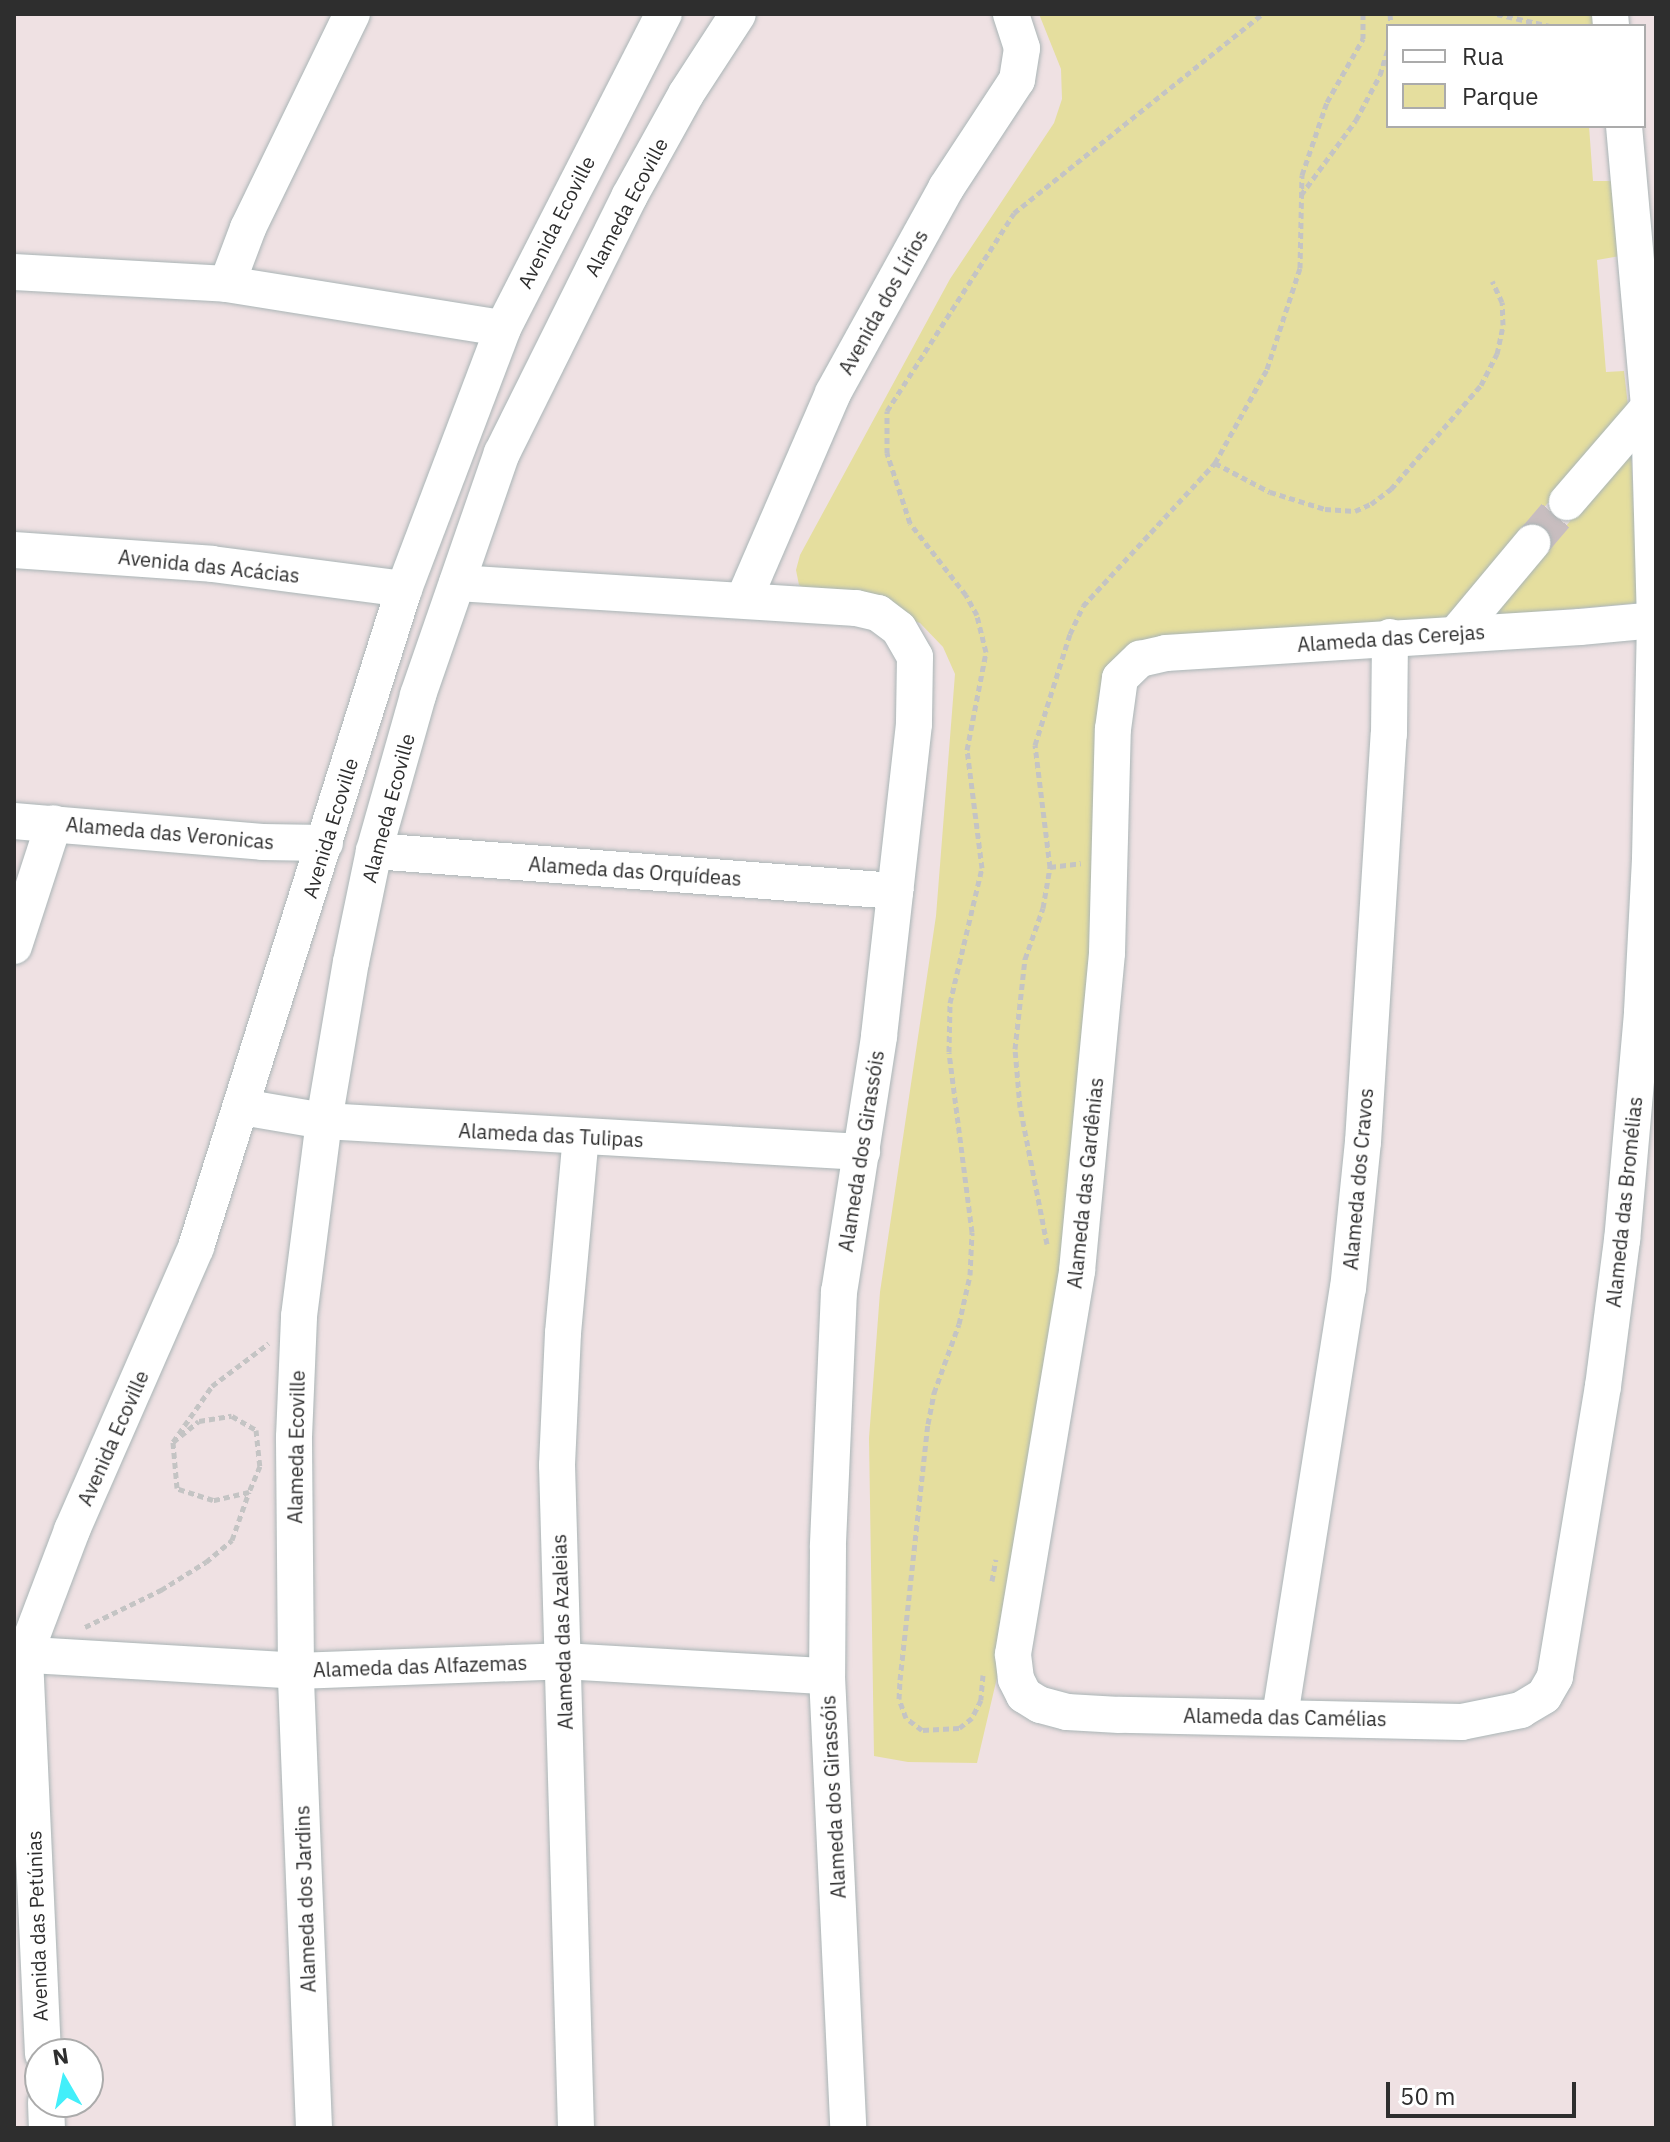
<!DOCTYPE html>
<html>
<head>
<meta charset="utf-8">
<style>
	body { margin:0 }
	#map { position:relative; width:1670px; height:2142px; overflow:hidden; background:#efe1e3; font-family:"IBM Plex Sans",sans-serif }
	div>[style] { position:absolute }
	.green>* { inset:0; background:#e5de9e }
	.minor-tunnel>* { height:36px; margin-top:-18px; transform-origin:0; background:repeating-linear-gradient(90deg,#c8bdbf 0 36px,transparent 0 54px) }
	.path>* { height:5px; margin-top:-2.5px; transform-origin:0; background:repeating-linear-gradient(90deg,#c4c4c4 0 6px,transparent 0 10px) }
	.roads { filter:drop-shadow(0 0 2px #aab5b6) drop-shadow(0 0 2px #aab5b6) }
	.minor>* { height:36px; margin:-18px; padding:0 18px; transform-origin:18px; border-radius:18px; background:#fff }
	span { translate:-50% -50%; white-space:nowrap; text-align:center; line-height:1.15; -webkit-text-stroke:8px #fff; paint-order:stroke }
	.street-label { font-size:20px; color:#2e2e2e }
	.frame { position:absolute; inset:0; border:16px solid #2e2e2e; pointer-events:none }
	.legend { position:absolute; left:1386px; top:24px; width:260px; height:104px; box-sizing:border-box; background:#fff; border:2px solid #ababab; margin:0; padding:10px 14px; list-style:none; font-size:24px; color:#2e2e2e }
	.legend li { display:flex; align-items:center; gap:16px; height:40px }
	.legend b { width:40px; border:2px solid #ababab }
	.north { position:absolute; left:24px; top:2038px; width:80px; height:80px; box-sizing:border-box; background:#fff; border:2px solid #ababab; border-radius:50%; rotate:351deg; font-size:22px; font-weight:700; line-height:32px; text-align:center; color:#2e2e2e }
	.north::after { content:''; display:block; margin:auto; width:28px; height:36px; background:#42effa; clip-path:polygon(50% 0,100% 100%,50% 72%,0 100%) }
	.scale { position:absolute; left:1386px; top:2082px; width:190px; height:36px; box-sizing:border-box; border:4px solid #2e2e2e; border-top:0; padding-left:10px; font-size:24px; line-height:28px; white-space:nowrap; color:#2e2e2e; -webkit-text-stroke:6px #fff; paint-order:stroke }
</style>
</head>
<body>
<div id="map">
	<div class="green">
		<i style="clip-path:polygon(1039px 14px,1598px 14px,1599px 26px,1388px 26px,1388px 126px,1589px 126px,1593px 181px,1612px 181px,1620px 256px,1597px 260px,1606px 372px,1624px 371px,1628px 406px,1489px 574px,1442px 621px,1133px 650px,1091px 1072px,1003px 1652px,977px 1763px,908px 1762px,874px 1756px,869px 1438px,880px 1292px,936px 916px,955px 674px,943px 647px,920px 623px,806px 590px,799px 585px,796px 570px,800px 555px,950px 279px,1054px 123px,1062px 99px,1061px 69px)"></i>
		<i style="clip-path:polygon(1631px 448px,1638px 603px,1491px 616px)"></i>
	</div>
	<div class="minor-tunnel">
		<i style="left:1532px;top:543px;width:54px;rotate:-49.5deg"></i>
	</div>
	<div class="path">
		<i style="left:1390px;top:14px;width:12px;rotate:85deg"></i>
		<i style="left:1497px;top:14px;width:54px;rotate:12.8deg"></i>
		<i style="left:1301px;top:195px;width:93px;rotate:-53.7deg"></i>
		<i style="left:1356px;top:120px;width:51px;rotate:-61.9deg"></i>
		<i style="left:1380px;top:75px;width:27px;rotate:-73deg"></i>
		<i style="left:1215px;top:463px;width:62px;rotate:27.8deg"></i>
		<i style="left:1270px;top:492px;width:58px;rotate:17.2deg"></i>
		<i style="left:1325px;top:509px;width:30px;rotate:4deg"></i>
		<i style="left:1355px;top:511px;width:17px;rotate:-24deg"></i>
		<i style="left:1371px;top:504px;width:25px;rotate:-37deg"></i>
		<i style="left:1391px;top:489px;width:138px;rotate:-49.1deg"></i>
		<i style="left:1481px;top:385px;width:35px;rotate:-63deg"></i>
		<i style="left:1497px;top:354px;width:30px;rotate:-78deg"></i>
		<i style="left:1503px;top:325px;width:23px;rotate:-92deg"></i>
		<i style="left:1502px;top:302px;width:23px;rotate:-115deg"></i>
		<i style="left:1050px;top:867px;width:31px;rotate:-7deg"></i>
		<i style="left:1047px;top:1244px;width:140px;rotate:-101.1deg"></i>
		<i style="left:1020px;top:1107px;width:58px;rotate:-94.9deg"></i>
		<i style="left:1015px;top:1049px;width:91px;rotate:-83.7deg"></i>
		<i style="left:1025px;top:959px;width:54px;rotate:-70.6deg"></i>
		<i style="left:1043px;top:908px;width:42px;rotate:-80.3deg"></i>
		<i style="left:1050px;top:867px;width:123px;rotate:-97deg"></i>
		<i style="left:1035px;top:745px;width:116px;rotate:-72.5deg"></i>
		<i style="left:1070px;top:634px;width:31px;rotate:-65deg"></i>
		<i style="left:1083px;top:606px;width:195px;rotate:-47.3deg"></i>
		<i style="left:1215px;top:463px;width:107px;rotate:-61deg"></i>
		<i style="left:1267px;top:369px;width:106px;rotate:-71.9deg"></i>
		<i style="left:1300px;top:268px;width:93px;rotate:-88.8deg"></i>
		<i style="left:1302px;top:175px;width:77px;rotate:-71.1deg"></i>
		<i style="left:1327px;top:102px;width:73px;rotate:-60.3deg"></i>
		<i style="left:1363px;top:39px;width:25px;rotate:-90deg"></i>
		<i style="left:173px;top:1442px;width:33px;rotate:-39deg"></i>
		<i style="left:199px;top:1421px;width:33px;rotate:-9deg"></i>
		<i style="left:232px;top:1416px;width:28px;rotate:30deg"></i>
		<i style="left:256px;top:1430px;width:36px;rotate:84deg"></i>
		<i style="left:260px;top:1466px;width:28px;rotate:113deg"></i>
		<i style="left:249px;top:1492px;width:37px;rotate:167deg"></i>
		<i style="left:213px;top:1500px;width:38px;rotate:-162deg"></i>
		<i style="left:177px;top:1488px;width:46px;rotate:-95deg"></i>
		<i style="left:173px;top:1442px;width:68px;rotate:-55.1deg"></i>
		<i style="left:212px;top:1386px;width:71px;rotate:-37deg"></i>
		<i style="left:992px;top:1581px;width:22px;rotate:-80deg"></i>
		<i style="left:85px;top:1627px;width:85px;rotate:-26deg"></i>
		<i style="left:161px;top:1590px;width:53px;rotate:-31.9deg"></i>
		<i style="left:206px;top:1562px;width:34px;rotate:-40deg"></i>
		<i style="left:232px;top:1540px;width:51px;rotate:-70.5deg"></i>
		<i style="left:983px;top:1675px;width:25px;rotate:95deg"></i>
		<i style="left:981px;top:1700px;width:20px;rotate:117deg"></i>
		<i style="left:972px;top:1718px;width:16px;rotate:142deg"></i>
		<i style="left:959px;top:1728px;width:37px;rotate:177deg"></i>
		<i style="left:922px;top:1730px;width:20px;rotate:-143deg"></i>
		<i style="left:906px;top:1718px;width:20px;rotate:-110deg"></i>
		<i style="left:899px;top:1699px;width:19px;rotate:-87deg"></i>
		<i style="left:900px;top:1680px;width:258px;rotate:-83.8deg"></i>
		<i style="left:928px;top:1424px;width:32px;rotate:-79deg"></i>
		<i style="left:934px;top:1393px;width:73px;rotate:-70.1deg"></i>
		<i style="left:959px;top:1324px;width:50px;rotate:-77.3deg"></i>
		<i style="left:970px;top:1275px;width:43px;rotate:-87.3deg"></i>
		<i style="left:972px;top:1232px;width:181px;rotate:-97.3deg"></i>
		<i style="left:949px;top:1052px;width:49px;rotate:-88.8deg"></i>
		<i style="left:950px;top:1003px;width:139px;rotate:-76.7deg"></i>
		<i style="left:982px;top:868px;width:119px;rotate:-97.2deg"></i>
		<i style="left:967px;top:750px;width:100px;rotate:-79deg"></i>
		<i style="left:986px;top:652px;width:38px;rotate:-104deg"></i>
		<i style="left:977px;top:615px;width:23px;rotate:-119deg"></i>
		<i style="left:966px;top:595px;width:91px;rotate:-127.9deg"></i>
		<i style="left:910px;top:523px;width:74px;rotate:-108.2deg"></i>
		<i style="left:887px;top:453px;width:42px;rotate:-90deg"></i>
		<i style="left:887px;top:411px;width:235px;rotate:-57.3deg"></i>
		<i style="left:1014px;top:213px;width:318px;rotate:-38.7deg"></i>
	</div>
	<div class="roads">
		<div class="minor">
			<i style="left:1610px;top:14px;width:12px;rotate:85deg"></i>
			<i style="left:1624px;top:126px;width:282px;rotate:84.9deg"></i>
			<i style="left:1649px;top:407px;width:213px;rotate:88.4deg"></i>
			<i style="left:1655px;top:620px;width:239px;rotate:91.2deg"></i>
			<i style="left:1650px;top:859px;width:154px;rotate:93deg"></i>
			<i style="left:1642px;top:1013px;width:228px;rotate:95deg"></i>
			<i style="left:1622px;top:1240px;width:147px;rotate:97.4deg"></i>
			<i style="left:1603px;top:1386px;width:295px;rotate:99.4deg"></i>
			<i style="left:1555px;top:1677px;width:22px;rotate:120deg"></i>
			<i style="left:1544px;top:1696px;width:27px;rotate:149deg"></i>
			<i style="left:1521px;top:1710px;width:60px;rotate:168.5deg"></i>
			<i style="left:1462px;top:1722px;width:343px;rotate:-178.8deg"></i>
			<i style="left:1119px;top:1715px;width:52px;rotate:-176.7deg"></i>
			<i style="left:1067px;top:1712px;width:28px;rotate:-165deg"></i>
			<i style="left:1040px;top:1705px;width:19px;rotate:-148deg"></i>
			<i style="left:1024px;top:1695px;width:18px;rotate:-117deg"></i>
			<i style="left:1016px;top:1679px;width:25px;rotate:-97deg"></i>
			<i style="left:1013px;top:1654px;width:388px;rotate:-80.5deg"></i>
			<i style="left:1077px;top:1271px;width:319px;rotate:-84.6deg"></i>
			<i style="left:1107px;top:953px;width:224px;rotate:-88.5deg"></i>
			<i style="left:1113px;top:729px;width:51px;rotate:-82.2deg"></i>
			<i style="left:1120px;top:678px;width:28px;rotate:-44deg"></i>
			<i style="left:1140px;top:659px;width:27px;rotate:-13deg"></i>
			<i style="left:1166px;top:653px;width:415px;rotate:-3.6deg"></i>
			<i style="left:1580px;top:627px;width:75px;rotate:-5.3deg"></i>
			<i style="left:1655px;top:620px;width:1px"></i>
			<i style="left:14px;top:272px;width:213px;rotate:3.2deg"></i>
			<i style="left:227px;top:284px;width:279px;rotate:9.1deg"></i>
			<i style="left:227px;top:284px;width:60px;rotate:-69.4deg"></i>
			<i style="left:248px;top:228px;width:238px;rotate:-64.1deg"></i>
			<i style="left:1567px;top:502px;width:125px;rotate:-49.2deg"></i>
			<i style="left:14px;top:550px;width:198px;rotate:4deg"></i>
			<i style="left:212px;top:564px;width:194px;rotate:7.4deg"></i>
			<i style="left:457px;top:583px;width:400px;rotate:3.6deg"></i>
			<i style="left:856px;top:608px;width:23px;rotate:13deg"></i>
			<i style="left:878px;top:613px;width:26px;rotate:37deg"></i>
			<i style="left:899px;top:629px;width:32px;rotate:60deg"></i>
			<i style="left:915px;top:657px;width:67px;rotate:90.9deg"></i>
			<i style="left:914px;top:724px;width:315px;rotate:96.4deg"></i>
			<i style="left:879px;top:1037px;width:257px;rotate:98.9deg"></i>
			<i style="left:839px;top:1291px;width:257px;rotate:92.5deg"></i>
			<i style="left:828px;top:1548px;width:128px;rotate:90.4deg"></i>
			<i style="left:827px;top:1676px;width:452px;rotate:87.3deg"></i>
			<i style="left:744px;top:599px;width:224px;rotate:-66.6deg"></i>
			<i style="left:833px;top:393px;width:234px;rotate:-61.1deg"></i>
			<i style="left:946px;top:188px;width:129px;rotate:-56.7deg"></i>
			<i style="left:1017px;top:80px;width:32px;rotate:-81deg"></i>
			<i style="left:1022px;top:48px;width:36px;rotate:-108deg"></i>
			<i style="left:1456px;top:634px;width:119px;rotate:-50.1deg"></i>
			<i style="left:14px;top:821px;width:249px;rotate:4.8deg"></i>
			<i style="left:262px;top:842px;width:63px;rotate:0.9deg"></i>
			<i style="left:374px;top:851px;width:523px;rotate:4.39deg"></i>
			<i style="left:14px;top:946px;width:129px;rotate:-72deg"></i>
			<i style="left:242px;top:1107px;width:83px;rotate:9.7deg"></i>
			<i style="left:324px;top:1121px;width:539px;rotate:3.3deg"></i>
			<i style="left:14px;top:1654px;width:283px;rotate:3.4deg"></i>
			<i style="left:296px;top:1671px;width:267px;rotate:-2.1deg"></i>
			<i style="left:563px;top:1661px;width:264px;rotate:3.3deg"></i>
			<i style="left:1280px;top:1716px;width:432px;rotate:-81deg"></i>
			<i style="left:1348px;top:1289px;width:148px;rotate:-84.2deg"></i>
			<i style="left:1363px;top:1142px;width:409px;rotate:-86.4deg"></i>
			<i style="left:1389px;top:734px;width:97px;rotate:-89.4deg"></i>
			<i style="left:43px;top:2054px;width:400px;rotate:-92.6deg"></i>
			<i style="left:25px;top:1654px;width:133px;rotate:-69.2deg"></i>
			<i style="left:72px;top:1530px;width:309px;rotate:-66.3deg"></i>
			<i style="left:196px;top:1247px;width:690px;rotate:-72.46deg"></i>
			<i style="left:404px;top:589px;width:279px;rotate:-69.2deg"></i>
			<i style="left:503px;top:328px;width:353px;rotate:-62.9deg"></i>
			<i style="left:46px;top:2102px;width:26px;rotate:88deg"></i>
			<i style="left:314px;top:2128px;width:457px;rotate:-92.3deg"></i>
			<i style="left:296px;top:1671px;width:234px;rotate:-90.5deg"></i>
			<i style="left:294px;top:1437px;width:121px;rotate:-87.6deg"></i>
			<i style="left:299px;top:1316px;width:197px;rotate:-82.7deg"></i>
			<i style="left:324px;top:1121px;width:161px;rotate:-80.4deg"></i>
			<i style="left:351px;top:962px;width:113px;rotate:-78.3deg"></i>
			<i style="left:374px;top:851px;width:162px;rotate:-74.2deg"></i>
			<i style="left:418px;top:695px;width:256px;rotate:-70.9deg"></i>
			<i style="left:502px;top:453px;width:286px;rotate:-63.6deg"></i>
			<i style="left:629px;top:197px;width:118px;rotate:-61deg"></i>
			<i style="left:686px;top:94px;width:95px;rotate:-57deg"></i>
			<i style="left:576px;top:2128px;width:663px;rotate:-91.64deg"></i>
			<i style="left:557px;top:1465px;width:132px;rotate:-87.4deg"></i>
			<i style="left:563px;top:1333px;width:197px;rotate:-84.8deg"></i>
		</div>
	</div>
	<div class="street-label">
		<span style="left:626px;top:207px;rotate:-62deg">Alameda Ecoville</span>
		<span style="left:556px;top:222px;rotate:-63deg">Avenida Ecoville</span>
		<span style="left:883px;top:302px;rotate:-61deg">Avenida dos Lírios</span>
		<span style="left:209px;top:566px;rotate:6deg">Avenida das Acácias</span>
		<span style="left:1391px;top:638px;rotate:-4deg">Alameda das Cerejas</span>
		<span style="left:388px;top:808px;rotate:-75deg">Alameda Ecoville</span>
		<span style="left:330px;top:828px;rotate:-73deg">Avenida Ecoville</span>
		<span style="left:170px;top:833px;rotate:5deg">Alameda das Veronicas</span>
		<span style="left:635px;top:871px;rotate:4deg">Alameda das Orquídeas</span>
		<span style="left:551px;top:1135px;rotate:3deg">Alameda das Tulipas</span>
		<span style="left:861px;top:1151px;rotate:-81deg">Alameda dos Girassóis</span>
		<span style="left:1358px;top:1179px;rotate:-85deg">Alameda dos Cravos</span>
		<span style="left:1085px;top:1183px;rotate:-84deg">Alameda das Gardênias</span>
		<span style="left:1624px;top:1202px;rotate:-84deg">Alameda das Bromélias</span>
		<span style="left:113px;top:1438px;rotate:-66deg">Avenida Ecoville</span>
		<span style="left:296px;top:1447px;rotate:-89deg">Alameda Ecoville</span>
		<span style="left:562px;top:1632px;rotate:-92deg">Alameda das Azaleias</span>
		<span style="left:420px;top:1666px;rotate:-2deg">Alameda das Alfazemas</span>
		<span style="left:1285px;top:1717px;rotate:1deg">Alameda das Camélias</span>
		<span style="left:833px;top:1797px;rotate:-93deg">Alameda dos Girassóis</span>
		<span style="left:305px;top:1899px;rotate:-92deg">Alameda dos Jardins</span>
		<span style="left:37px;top:1926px;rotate:-92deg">Avenida das Petúnias</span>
	</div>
	<div class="frame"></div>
	<ul class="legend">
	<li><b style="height:10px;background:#fff"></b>Rua</li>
	<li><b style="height:22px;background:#e5de9e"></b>Parque</li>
	</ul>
	<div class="north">N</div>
	<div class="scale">50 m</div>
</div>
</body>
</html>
